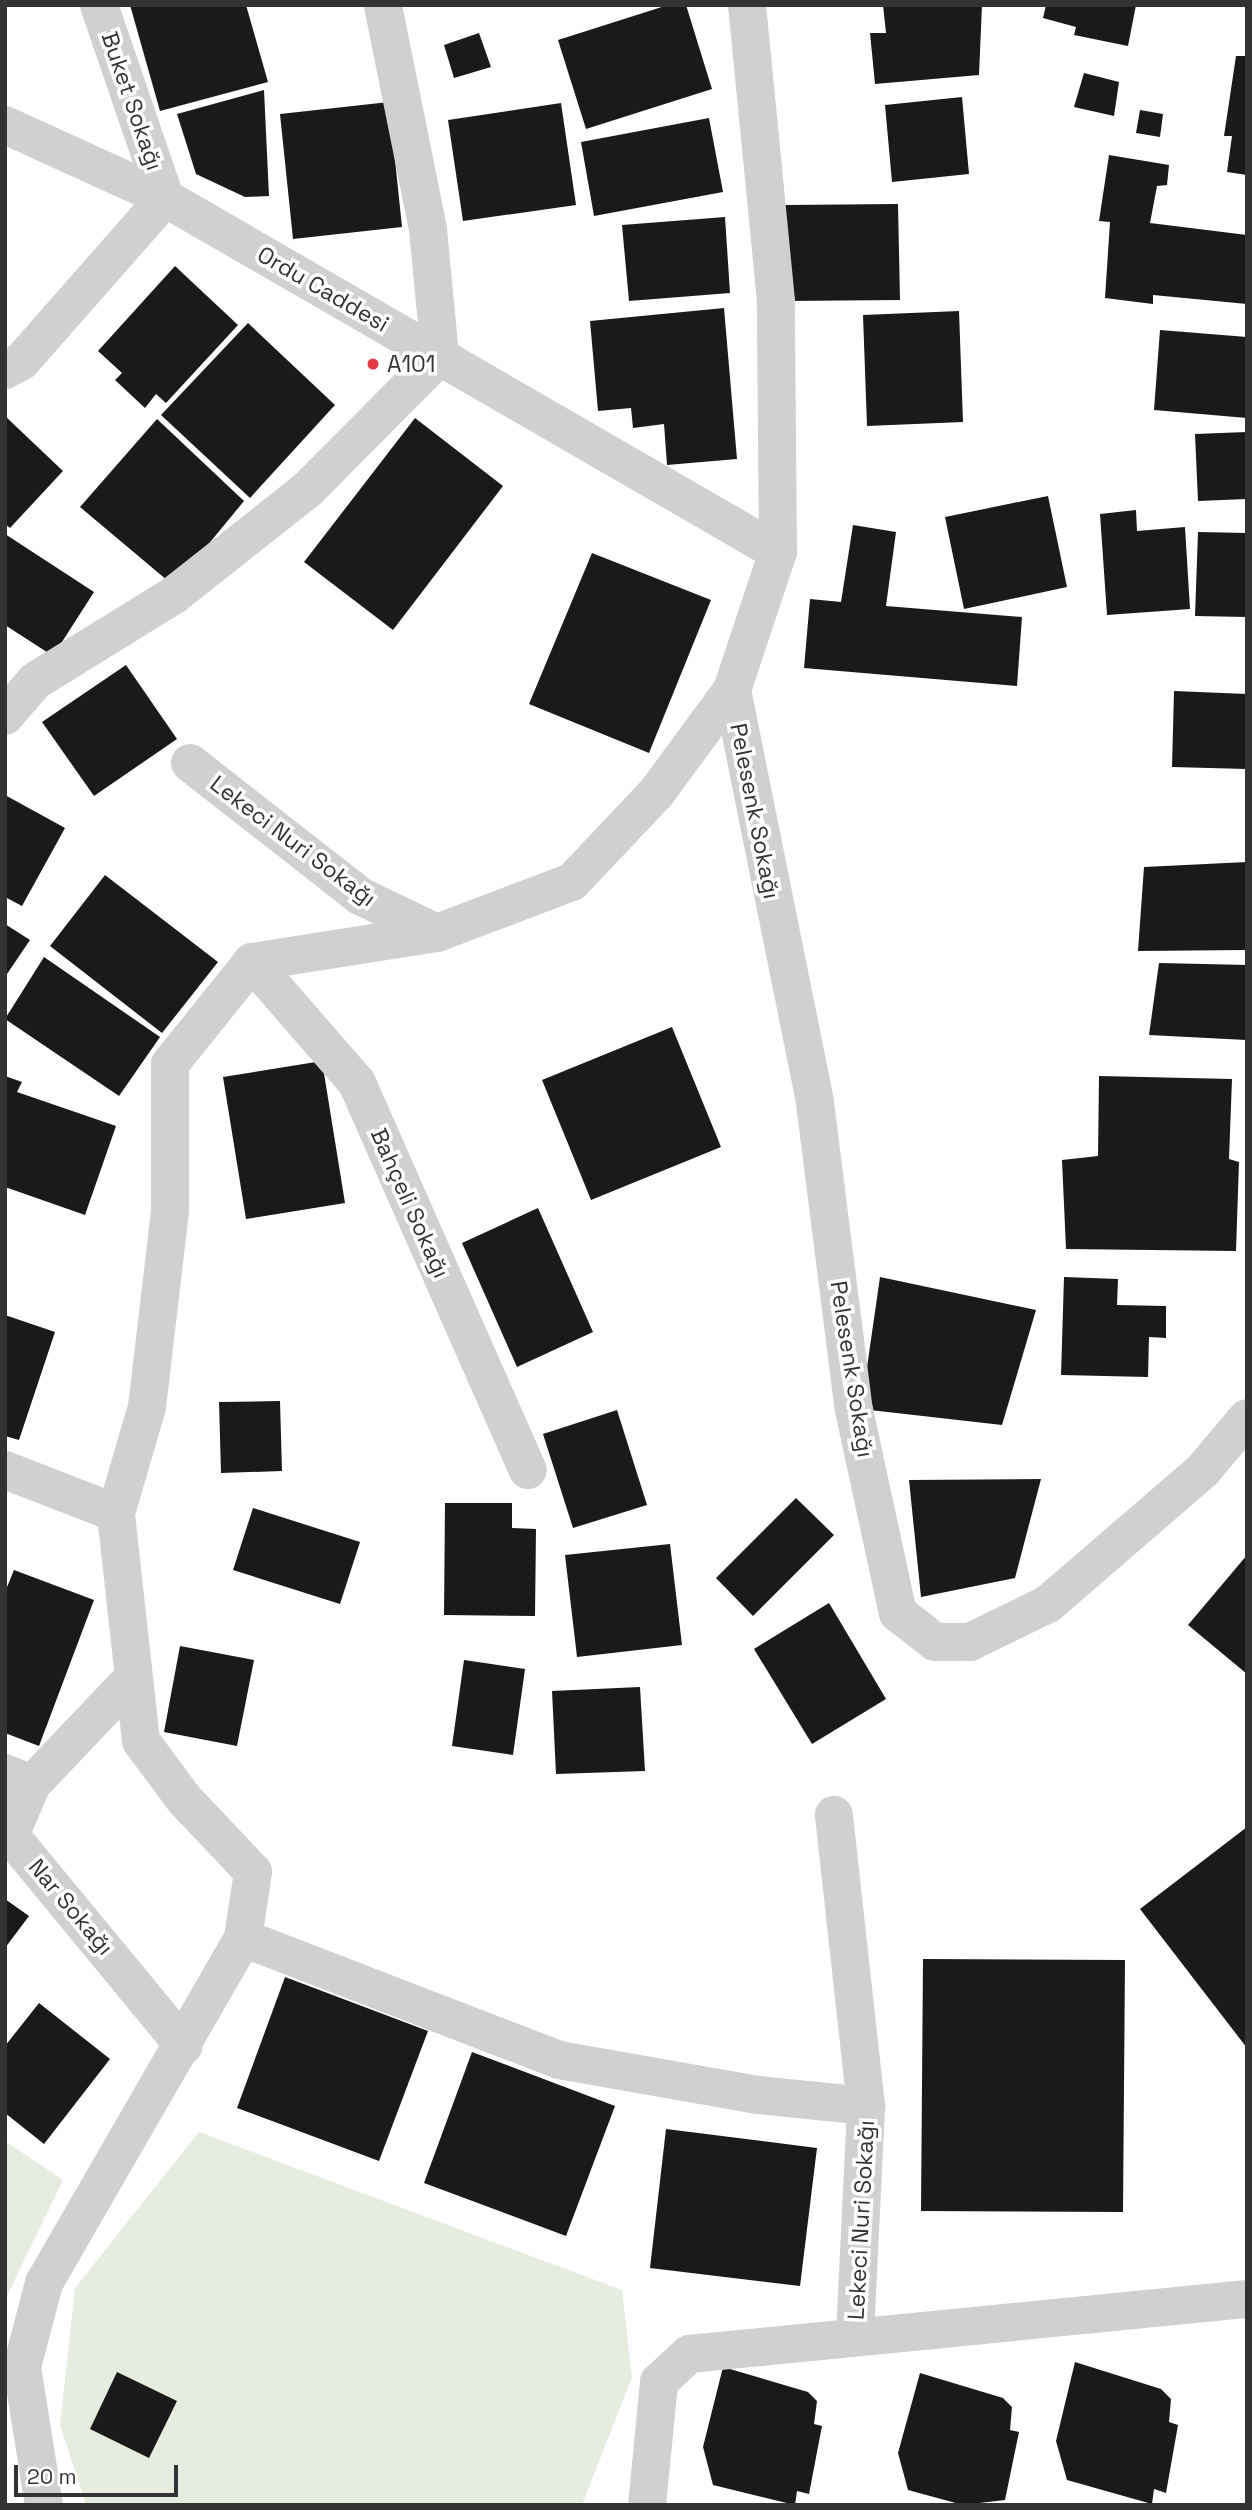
<!DOCTYPE html>
<html>
<head>
<meta charset="utf-8">
<style>
	body { margin:0 }
	#map { position:relative; width:1252px; height:2510px; overflow:hidden; background:#fff; font-family:"Space Grotesk",sans-serif }
	div>[style] { position:absolute }
	.green>* { inset:0; background:#e6ecdf }
	.building>* { inset:0; background:#1a1a1a }
	.minor>* { height:38px; margin:-19px; padding:0 19px; transform-origin:19px; border-radius:19px; background:#d0d0d0 }
	.tertiary>* { height:38px; margin:-19px; padding:0 19px; transform-origin:19px; border-radius:19px; background:#d0d0d0 }
	.dots>* { width:19px; height:19px; translate:-50% -50%; box-sizing:border-box; border:4px solid #fff; border-radius:50% }
	span { translate:-50% -50%; white-space:nowrap; text-align:center; line-height:1.15; -webkit-text-stroke:7px #fff; paint-order:stroke }
	.street-label { font-size:23px; color:#333 }
	.poi-label { font-size:23px; color:#333 }
	.left { translate:0 -50%; text-align:left }
	.frame { position:absolute; inset:0; border:7px solid #333; pointer-events:none }
	.scale { position:absolute; left:14px; top:2465px; width:164px; height:32px; box-sizing:border-box; border:4px solid #333; border-top:0; padding-left:9px; font-size:21px; line-height:24px; white-space:nowrap; color:#333; -webkit-text-stroke:5px #fff; paint-order:stroke }
</style>
</head>
<body>
<div id="map">
	<div class="green">
		<i style="clip-path:polygon(199px 2132px,622px 2290px,632px 2377px,582px 2505px,86px 2505px,60px 2425px,75px 2288px)"></i>
		<i style="clip-path:polygon(5px 2141px,63px 2180px,5px 2300px)"></i>
	</div>
	<div class="building">
		<i style="clip-path:polygon(130px 5px,246px 5px,268px 82px,160px 111px)"></i>
		<i style="clip-path:polygon(668px 5px,686px 5px,712px 89px,586px 129px,558px 40px)"></i>
		<i style="clip-path:polygon(883px 5px,982px 5px,979px 75px,875px 84px,870px 33px,886px 33px)"></i>
		<i style="clip-path:polygon(1046px 5px,1136px 5px,1128px 46px,1074px 35px,1076px 27px,1043px 18px)"></i>
		<i style="clip-path:polygon(479px 33px,491px 67px,454px 78px,444px 45px)"></i>
		<i style="clip-path:polygon(1236px 56px,1247px 56px,1247px 175px,1227px 172px,1232px 136px,1224px 136px)"></i>
		<i style="clip-path:polygon(1084px 73px,1119px 82px,1114px 116px,1074px 107px)"></i>
		<i style="clip-path:polygon(264px 90px,269px 196px,245px 197px,196px 174px,177px 114px)"></i>
		<i style="clip-path:polygon(962px 97px,969px 174px,892px 182px,885px 105px)"></i>
		<i style="clip-path:polygon(389px 102px,402px 227px,293px 239px,280px 114px)"></i>
		<i style="clip-path:polygon(561px 103px,576px 205px,463px 221px,448px 120px)"></i>
		<i style="clip-path:polygon(1140px 110px,1163px 114px,1160px 137px,1136px 133px)"></i>
		<i style="clip-path:polygon(709px 118px,723px 192px,594px 216px,581px 142px)"></i>
		<i style="clip-path:polygon(1109px 155px,1169px 165px,1167px 185px,1157px 186px,1150px 223px,1247px 235px,1247px 304px,1153px 295px,1153px 304px,1105px 298px,1110px 222px,1099px 221px)"></i>
		<i style="clip-path:polygon(898px 204px,900px 300px,786px 301px,785px 205px)"></i>
		<i style="clip-path:polygon(725px 217px,730px 293px,629px 301px,622px 225px)"></i>
		<i style="clip-path:polygon(175px 266px,238px 325px,166px 403px,156px 394px,145px 408px,115px 380px,122px 373px,98px 351px)"></i>
		<i style="clip-path:polygon(724px 308px,737px 459px,667px 465px,664px 424px,633px 428px,631px 408px,598px 411px,590px 321px)"></i>
		<i style="clip-path:polygon(959px 311px,963px 422px,867px 426px,863px 315px)"></i>
		<i style="clip-path:polygon(248px 323px,335px 405px,250px 498px,161px 415px)"></i>
		<i style="clip-path:polygon(1160px 330px,1247px 337px,1247px 418px,1154px 410px)"></i>
		<i style="clip-path:polygon(5px 416px,63px 471px,10px 528px,5px 524px)"></i>
		<i style="clip-path:polygon(415px 418px,503px 486px,393px 630px,304px 562px)"></i>
		<i style="clip-path:polygon(157px 419px,244px 501px,174px 586px,80px 507px)"></i>
		<i style="clip-path:polygon(1247px 432px,1247px 499px,1198px 501px,1195px 434px)"></i>
		<i style="clip-path:polygon(1048px 496px,1067px 587px,964px 609px,945px 517px)"></i>
		<i style="clip-path:polygon(1136px 510px,1137px 531px,1185px 527px,1190px 609px,1107px 615px,1100px 514px)"></i>
		<i style="clip-path:polygon(853px 525px,896px 532px,886px 606px,1022px 617px,1017px 686px,804px 668px,810px 599px,841px 602px)"></i>
		<i style="clip-path:polygon(1198px 532px,1247px 533px,1247px 617px,1195px 616px)"></i>
		<i style="clip-path:polygon(5px 534px,94px 592px,53px 656px,5px 625px)"></i>
		<i style="clip-path:polygon(592px 553px,711px 600px,649px 753px,529px 704px)"></i>
		<i style="clip-path:polygon(126px 665px,177px 739px,94px 796px,42px 722px)"></i>
		<i style="clip-path:polygon(1174px 691px,1247px 694px,1247px 769px,1172px 767px)"></i>
		<i style="clip-path:polygon(5px 795px,65px 828px,22px 906px,5px 897px)"></i>
		<i style="clip-path:polygon(1247px 862px,1247px 950px,1138px 951px,1144px 867px)"></i>
		<i style="clip-path:polygon(105px 875px,218px 962px,162px 1033px,50px 946px)"></i>
		<i style="clip-path:polygon(5px 924px,30px 940px,5px 977px)"></i>
		<i style="clip-path:polygon(44px 957px,160px 1037px,119px 1096px,5px 1019px)"></i>
		<i style="clip-path:polygon(1159px 963px,1247px 965px,1246px 1040px,1149px 1035px)"></i>
		<i style="clip-path:polygon(672px 1027px,721px 1147px,591px 1200px,542px 1080px)"></i>
		<i style="clip-path:polygon(322px 1061px,345px 1203px,246px 1219px,223px 1077px)"></i>
		<i style="clip-path:polygon(5px 1076px,22px 1082px,17px 1092px,116px 1126px,85px 1215px,5px 1187px)"></i>
		<i style="clip-path:polygon(1099px 1076px,1232px 1079px,1229px 1159px,1239px 1162px,1236px 1251px,1066px 1249px,1062px 1160px,1098px 1156px)"></i>
		<i style="clip-path:polygon(538px 1208px,593px 1332px,517px 1367px,462px 1243px)"></i>
		<i style="clip-path:polygon(880px 1277px,1036px 1310px,1002px 1425px,861px 1409px)"></i>
		<i style="clip-path:polygon(1064px 1277px,1118px 1279px,1117px 1305px,1166px 1306px,1166px 1338px,1149px 1337px,1148px 1377px,1061px 1375px)"></i>
		<i style="clip-path:polygon(5px 1315px,55px 1332px,19px 1440px,5px 1436px)"></i>
		<i style="clip-path:polygon(280px 1401px,282px 1471px,221px 1473px,219px 1402px)"></i>
		<i style="clip-path:polygon(617px 1410px,647px 1505px,573px 1528px,543px 1434px)"></i>
		<i style="clip-path:polygon(1041px 1479px,1015px 1578px,921px 1597px,909px 1480px)"></i>
		<i style="clip-path:polygon(796px 1498px,834px 1535px,753px 1616px,716px 1578px)"></i>
		<i style="clip-path:polygon(445px 1503px,512px 1503px,512px 1528px,536px 1529px,535px 1616px,444px 1615px)"></i>
		<i style="clip-path:polygon(253px 1508px,360px 1542px,340px 1604px,233px 1570px)"></i>
		<i style="clip-path:polygon(670px 1544px,682px 1645px,577px 1657px,565px 1555px)"></i>
		<i style="clip-path:polygon(1247px 1555px,1247px 1674px,1188px 1625px)"></i>
		<i style="clip-path:polygon(14px 1570px,94px 1600px,39px 1746px,5px 1733px,5px 1592px)"></i>
		<i style="clip-path:polygon(829px 1603px,886px 1699px,812px 1744px,754px 1649px)"></i>
		<i style="clip-path:polygon(180px 1646px,254px 1660px,237px 1746px,164px 1732px)"></i>
		<i style="clip-path:polygon(464px 1660px,525px 1669px,513px 1755px,452px 1746px)"></i>
		<i style="clip-path:polygon(640px 1687px,645px 1771px,556px 1774px,552px 1691px)"></i>
		<i style="clip-path:polygon(1247px 1827px,1247px 2048px,1140px 1909px)"></i>
		<i style="clip-path:polygon(5px 1899px,29px 1916px,5px 1948px)"></i>
		<i style="clip-path:polygon(923px 1959px,1125px 1960px,1123px 2212px,921px 2211px)"></i>
		<i style="clip-path:polygon(285px 1977px,428px 2031px,379px 2161px,237px 2108px)"></i>
		<i style="clip-path:polygon(39px 2003px,110px 2059px,44px 2144px,5px 2113px,5px 2046px)"></i>
		<i style="clip-path:polygon(472px 2052px,615px 2106px,566px 2236px,424px 2183px)"></i>
		<i style="clip-path:polygon(666px 2129px,817px 2148px,800px 2286px,650px 2268px)"></i>
		<i style="clip-path:polygon(1075px 2362px,1161px 2389px,1171px 2399px,1169px 2422px,1178px 2425px,1166px 2493px,1154px 2489px,1152px 2504px,1067px 2480px,1056px 2441px)"></i>
		<i style="clip-path:polygon(723px 2367px,808px 2392px,817px 2401px,814px 2424px,822px 2426px,809px 2494px,797px 2491px,795px 2505px,713px 2485px,703px 2447px)"></i>
		<i style="clip-path:polygon(117px 2372px,177px 2401px,149px 2458px,90px 2429px)"></i>
		<i style="clip-path:polygon(920px 2373px,1003px 2398px,1012px 2407px,1010px 2430px,1019px 2432px,1005px 2500px,963px 2505px,908px 2490px,898px 2453px)"></i>
	</div>
	<div class="minor">
		<i style="left:99px;top:5px;width:204px;rotate:71.1deg"></i>
		<i style="left:165px;top:198px;width:708px;rotate:30.01deg"></i>
		<i style="left:732px;top:690px;width:421px;rotate:78.6deg"></i>
		<i style="left:815px;top:1103px;width:309px;rotate:82.8deg"></i>
		<i style="left:854px;top:1410px;width:208px;rotate:77.8deg"></i>
		<i style="left:898px;top:1613px;width:47px;rotate:38.1deg"></i>
		<i style="left:935px;top:1642px;width:35px"></i>
		<i style="left:970px;top:1642px;width:87px;rotate:-26deg"></i>
		<i style="left:1048px;top:1604px;width:205px;rotate:-40.8deg"></i>
		<i style="left:1203px;top:1470px;width:68px;rotate:-49.8deg"></i>
		<i style="left:5px;top:716px;width:46px;rotate:-49.4deg"></i>
		<i style="left:35px;top:681px;width:163px;rotate:-31.7deg"></i>
		<i style="left:174px;top:595px;width:171px;rotate:-38.3deg"></i>
		<i style="left:308px;top:489px;width:187px;rotate:-45.2deg"></i>
		<i style="left:440px;top:356px;width:128px;rotate:-95.4deg"></i>
		<i style="left:428px;top:229px;width:228px;rotate:-101.4deg"></i>
		<i style="left:190px;top:763px;width:216px;rotate:38deg"></i>
		<i style="left:360px;top:896px;width:85px;rotate:25.7deg"></i>
		<i style="left:252px;top:962px;width:160px;rotate:49deg"></i>
		<i style="left:357px;top:1083px;width:423px;rotate:66.2deg"></i>
		<i style="left:5px;top:1470px;width:119px;rotate:21.2deg"></i>
		<i style="left:116px;top:1513px;width:110px;rotate:-73.7deg"></i>
		<i style="left:147px;top:1407px;width:198px;rotate:-83.3deg"></i>
		<i style="left:170px;top:1210px;width:146px;rotate:-90deg"></i>
		<i style="left:170px;top:1064px;width:131px;rotate:-51.2deg"></i>
		<i style="left:252px;top:962px;width:187px;rotate:-8.9deg"></i>
		<i style="left:437px;top:933px;width:144px;rotate:-20.7deg"></i>
		<i style="left:572px;top:882px;width:124px;rotate:-46.6deg"></i>
		<i style="left:657px;top:792px;width:127px;rotate:-53.7deg"></i>
		<i style="left:732px;top:690px;width:145px;rotate:-71.6deg"></i>
		<i style="left:778px;top:552px;width:251px;rotate:-90.5deg"></i>
		<i style="left:776px;top:301px;width:297px;rotate:-95.6deg"></i>
		<i style="left:5px;top:1773px;width:29px;rotate:22deg"></i>
		<i style="left:32px;top:1784px;width:56px;rotate:113.3deg"></i>
		<i style="left:10px;top:1835px;width:273px;rotate:50.5deg"></i>
		<i style="left:32px;top:1784px;width:144px;rotate:-46.4deg"></i>
		<i style="left:243px;top:1938px;width:339px;rotate:21.1deg"></i>
		<i style="left:559px;top:2060px;width:202px;rotate:10deg"></i>
		<i style="left:758px;top:2095px;width:109px;rotate:5.8deg"></i>
		<i style="left:866px;top:2106px;width:293px;rotate:-96.3deg"></i>
		<i style="left:855px;top:2334px;width:228px;rotate:-87.2deg"></i>
		<i style="left:44px;top:2505px;width:140px;rotate:-99.1deg"></i>
		<i style="left:22px;top:2367px;width:87px;rotate:-75.3deg"></i>
		<i style="left:44px;top:2283px;width:398px;rotate:-60deg"></i>
		<i style="left:243px;top:1938px;width:67px;rotate:-81.4deg"></i>
		<i style="left:253px;top:1872px;width:100px;rotate:-133.4deg"></i>
		<i style="left:184px;top:1799px;width:72px;rotate:-126.6deg"></i>
		<i style="left:141px;top:1741px;width:229px;rotate:-96.3deg"></i>
		<i style="left:647px;top:2505px;width:124px;rotate:-84.4deg"></i>
		<i style="left:659px;top:2382px;width:41px;rotate:-43deg"></i>
		<i style="left:689px;top:2354px;width:561px;rotate:-5.63deg"></i>
	</div>
	<div class="tertiary">
		<i style="left:5px;top:125px;width:176px;rotate:24.5deg"></i>
		<i style="left:165px;top:198px;width:217px;rotate:131.3deg"></i>
		<i style="left:22px;top:361px;width:19px;rotate:152deg"></i>
	</div>
	<div class="dots">
		<i style="left:373px;top:364px;background:#e63946"></i>
	</div>
	<div class="street-label">
		<span style="left:132px;top:101px;rotate:71deg">Buket Sokağı</span>
		<span style="left:323px;top:289px;rotate:30deg">Ordu Caddesi</span>
		<span style="left:755px;top:811px;rotate:79deg">Pelesenk Sokağı</span>
		<span style="left:293px;top:841px;rotate:37deg">Lekeci Nuri Sokağı</span>
		<span style="left:410px;top:1203px;rotate:66deg">Bahçeli Sokağı</span>
		<span style="left:852px;top:1369px;rotate:81deg">Pelesenk Sokağı</span>
		<span style="left:71px;top:1907px;rotate:50deg">Nar Sokağı</span>
		<span style="left:861px;top:2220px;rotate:-87deg">Lekeci Nuri Sokağı</span>
	</div>
	<div class="poi-label">
		<span class="left" style="left:387px;top:364px">A101</span>
	</div>
	<div class="frame"></div>
	<div class="scale">20 m</div>
</div>
</body>
</html>
